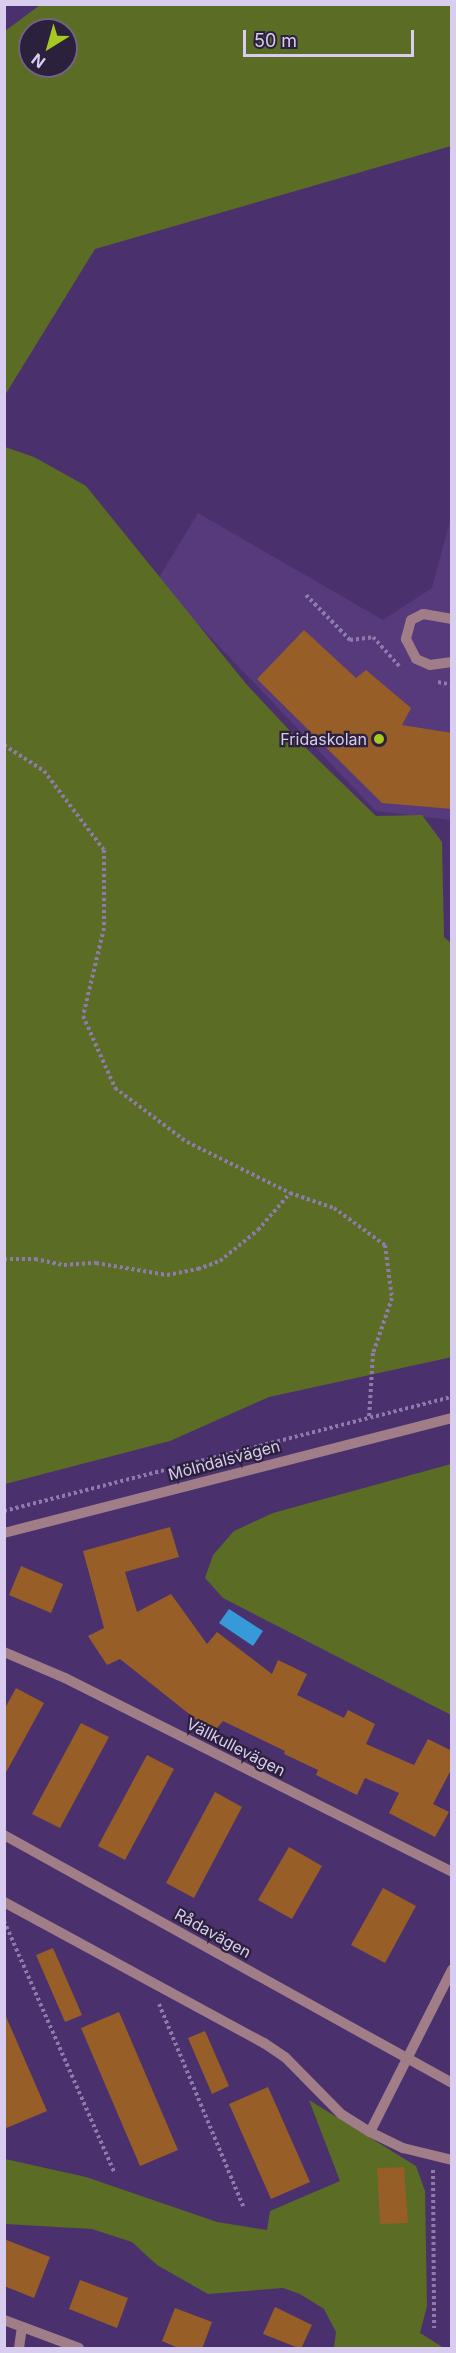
<!DOCTYPE html>
<html>
<head>
<meta charset="utf-8">
<style>
	body { margin:0 }
	#map { position:relative; width:456px; height:2353px; overflow:hidden; background:#4a316d; font-family:Inter,sans-serif }
	div>[style] { position:absolute }
	.built>* { inset:0; background:#563a7c }
	.green>* { inset:0; background:#5b6c24 }
	.water>* { inset:0; background:#369ad9 }
	.building>* { inset:0; background:#975e28 }
	.path>* { height:4px; margin-top:-2px; transform-origin:0; background:repeating-linear-gradient(90deg,#8d7bab 0 3px,transparent 0 6px) }
	.minor>* { height:10px; margin:-5px; padding:0 5px; transform-origin:5px; border-radius:5px; background:#a17e87 }
	.dots>* { width:16px; height:16px; translate:-50% -50%; box-sizing:border-box; border:3px solid #2b213c; border-radius:50% }
	span { translate:-50% -50%; white-space:nowrap; text-align:center; line-height:1.15; -webkit-text-stroke:4.5px #2b213c; paint-order:stroke }
	.poi-label { font-size:16px; color:#d8ccef }
	.right { translate:-100% -50%; text-align:right }
	.street-label { font-size:16px; color:#d8ccef }
	.frame { position:absolute; inset:0; border:6px solid #d8ccef; pointer-events:none }
	.north { position:absolute; left:18px; top:18px; width:60px; height:60px; box-sizing:border-box; background:#2b213c; border:2px solid #706584; border-radius:50%; rotate:217deg; font-size:16px; font-weight:700; line-height:24px; text-align:center; color:#d8ccef }
	.north::after { content:''; display:block; margin:auto; width:21px; height:27px; background:#a7c81e; clip-path:polygon(50% 0,100% 100%,50% 72%,0 100%) }
	.scale { position:absolute; left:243px; top:30px; width:171px; height:27px; box-sizing:border-box; border:3px solid #d8ccef; border-top:0; padding-left:8px; font-size:18px; line-height:21px; white-space:nowrap; color:#d8ccef; -webkit-text-stroke:4px #2b213c; paint-order:stroke }
</style>
</head>
<body>
<div id="map">
	<div class="built">
		<i style="clip-path:polygon(198px 513px,383px 620px,432px 588px,451px 517px,451px 820px,376px 811px,157px 581px)"></i>
	</div>
	<div class="green">
		<i style="clip-path:polygon(evenodd,40px 5px,451px 5px,451px 146px,95px 249px,5px 395px,5px 31px,40px 5px,30px 30px,66px 30px,66px 66px,30px 66px,30px 30px)"></i>
		<i style="clip-path:polygon(5px 447px,34px 457px,86px 486px,247px 685px,307px 749px,376px 816px,422px 815px,442px 842px,444px 937px,452px 944px,452px 1357px,269px 1397px,170px 1441px,5px 1484px)"></i>
		<i style="clip-path:polygon(451px 1464px,451px 1715px,223px 1598px,205px 1578px,213px 1555px,234px 1531px,273px 1513px)"></i>
		<i style="clip-path:polygon(309px 2100px,416px 2166px,425px 2191px,427px 2306px,420px 2333px,444px 2348px,334px 2348px,336px 2332px,324px 2309px,300px 2294px,283px 2288px,208px 2294px,157px 2265px,132px 2242px,92px 2229px,5px 2224px,5px 2159px,86px 2177px,217px 2222px,267px 2230px,270px 2211px,340px 2181px)"></i>
	</div>
	<div class="water">
		<i style="clip-path:polygon(229px 1609px,263px 1631px,253px 1646px,219px 1623px)"></i>
	</div>
	<div class="building">
		<i style="clip-path:polygon(304px 630px,356px 678px,366px 670px,411px 708px,402px 725px,452px 733px,452px 809px,382px 803px,257px 679px)"></i>
		<i style="clip-path:polygon(170px 1527px,179px 1557px,125px 1572px,137px 1612px,171px 1594px,207px 1644px,217px 1632px,272px 1674px,278px 1660px,307px 1674px,297px 1695px,344px 1718px,348px 1710px,375px 1724px,366px 1744px,414px 1765px,428px 1739px,452px 1751px,452px 1768px,433px 1804px,449px 1812px,435px 1837px,389px 1813px,399px 1793px,365px 1778px,357px 1795px,316px 1775px,318px 1770px,284px 1754px,285px 1751px,223px 1721px,213px 1733px,120px 1659px,107px 1665px,88px 1636px,104px 1628px,83px 1551px)"></i>
		<i style="clip-path:polygon(21px 1566px,63px 1584px,51px 1613px,9px 1595px)"></i>
		<i style="clip-path:polygon(16px 1688px,44px 1703px,4px 1776px,4px 1710px)"></i>
		<i style="clip-path:polygon(81px 1723px,109px 1737px,60px 1828px,32px 1814px)"></i>
		<i style="clip-path:polygon(147px 1755px,174px 1769px,125px 1860px,98px 1846px)"></i>
		<i style="clip-path:polygon(215px 1792px,242px 1807px,194px 1898px,166px 1883px)"></i>
		<i style="clip-path:polygon(289px 1847px,322px 1866px,292px 1919px,258px 1900px)"></i>
		<i style="clip-path:polygon(383px 1888px,416px 1906px,385px 1963px,351px 1945px)"></i>
		<i style="clip-path:polygon(53px 1948px,82px 2015px,65px 2022px,36px 1955px)"></i>
		<i style="clip-path:polygon(4px 2012px,47px 2111px,4px 2129px)"></i>
		<i style="clip-path:polygon(119px 2012px,178px 2150px,140px 2166px,81px 2028px)"></i>
		<i style="clip-path:polygon(205px 2031px,229px 2086px,212px 2094px,188px 2038px)"></i>
		<i style="clip-path:polygon(268px 2087px,310px 2182px,271px 2199px,229px 2104px)"></i>
		<i style="clip-path:polygon(404px 2167px,408px 2223px,380px 2224px,377px 2168px)"></i>
		<i style="clip-path:polygon(4px 2239px,50px 2257px,34px 2298px,4px 2286px)"></i>
		<i style="clip-path:polygon(80px 2280px,128px 2298px,117px 2328px,69px 2309px)"></i>
		<i style="clip-path:polygon(275px 2307px,312px 2325px,301px 2349px,263px 2334px)"></i>
		<i style="clip-path:polygon(175px 2308px,212px 2322px,202px 2349px,181px 2349px,162px 2341px)"></i>
	</div>
	<div class="path">
		<i style="left:306px;top:595px;width:63px;rotate:45.6deg"></i>
		<i style="left:350px;top:640px;width:23px;rotate:-7deg"></i>
		<i style="left:373px;top:637px;width:39px;rotate:48deg"></i>
		<i style="left:438px;top:682px;width:14px;rotate:12deg"></i>
		<i style="left:4px;top:745px;width:48px;rotate:33deg"></i>
		<i style="left:44px;top:771px;width:99px;rotate:52.8deg"></i>
		<i style="left:104px;top:850px;width:78px;rotate:90deg"></i>
		<i style="left:104px;top:928px;width:90px;rotate:103.4deg"></i>
		<i style="left:83px;top:1016px;width:79px;rotate:66deg"></i>
		<i style="left:115px;top:1088px;width:90px;rotate:36.9deg"></i>
		<i style="left:187px;top:1142px;width:115px;rotate:26.3deg"></i>
		<i style="left:290px;top:1193px;width:46px;rotate:18.8deg"></i>
		<i style="left:334px;top:1208px;width:63px;rotate:36deg"></i>
		<i style="left:385px;top:1245px;width:53px;rotate:82.5deg"></i>
		<i style="left:392px;top:1298px;width:58px;rotate:109.1deg"></i>
		<i style="left:373px;top:1353px;width:66px;rotate:93.5deg"></i>
		<i style="left:4px;top:1259px;width:31px"></i>
		<i style="left:35px;top:1259px;width:30px;rotate:12deg"></i>
		<i style="left:64px;top:1265px;width:32px;rotate:-4deg"></i>
		<i style="left:96px;top:1263px;width:72px;rotate:9.6deg"></i>
		<i style="left:167px;top:1275px;width:32px;rotate:-11deg"></i>
		<i style="left:198px;top:1269px;width:23px;rotate:-20deg"></i>
		<i style="left:220px;top:1261px;width:49px;rotate:-39.2deg"></i>
		<i style="left:258px;top:1230px;width:49px;rotate:-49.1deg"></i>
		<i style="left:4px;top:1511px;width:462px;rotate:-14.3deg"></i>
		<i style="left:4px;top:1921px;width:274px;rotate:66.3deg"></i>
		<i style="left:159px;top:2004px;width:219px;rotate:67.4deg"></i>
		<i style="left:433px;top:2170px;width:158px;rotate:89.6deg"></i>
	</div>
	<div class="minor">
		<i style="left:452px;top:619px;width:29px;rotate:-170deg"></i>
		<i style="left:423px;top:614px;width:13px;rotate:153deg"></i>
		<i style="left:411px;top:620px;width:20px;rotate:105deg"></i>
		<i style="left:406px;top:639px;width:22px;rotate:63deg"></i>
		<i style="left:416px;top:659px;width:15px;rotate:23deg"></i>
		<i style="left:430px;top:665px;width:22px;rotate:-8deg"></i>
		<i style="left:4px;top:1533px;width:463px;rotate:-14.4deg"></i>
		<i style="left:4px;top:1652px;width:66px;rotate:23.1deg"></i>
		<i style="left:65px;top:1678px;width:433px;rotate:26.6deg"></i>
		<i style="left:4px;top:1835px;width:512px;rotate:28.97deg"></i>
		<i style="left:4px;top:1902px;width:296px;rotate:28.5deg"></i>
		<i style="left:264px;top:2043px;width:25px;rotate:34deg"></i>
		<i style="left:285px;top:2057px;width:80px;rotate:45.5deg"></i>
		<i style="left:341px;top:2114px;width:34px;rotate:32deg"></i>
		<i style="left:370px;top:2132px;width:37px;rotate:26deg"></i>
		<i style="left:403px;top:2148px;width:50px;rotate:13.8deg"></i>
		<i style="left:370px;top:2132px;width:182px;rotate:-63.2deg"></i>
		<i style="left:4px;top:2320px;width:80px;rotate:20.5deg"></i>
		<i style="left:19px;top:2348px;width:21px;rotate:-82deg"></i>
	</div>
	<div class="dots">
		<i style="left:379px;top:739px;background:#a7c81e"></i>
	</div>
	<div class="poi-label">
		<span class="right" style="left:367px;top:739px">Fridaskolan</span>
	</div>
	<div class="street-label">
		<span style="left:224px;top:1460px;rotate:-15deg">Mölndalsvägen</span>
		<span style="left:236px;top:1747px;rotate:27deg">Vällkullevägen</span>
		<span style="left:213px;top:1933px;rotate:29deg">Rådavägen</span>
	</div>
	<div class="frame"></div>
	<div class="north">N</div>
	<div class="scale">50 m</div>
</div>
</body>
</html>
